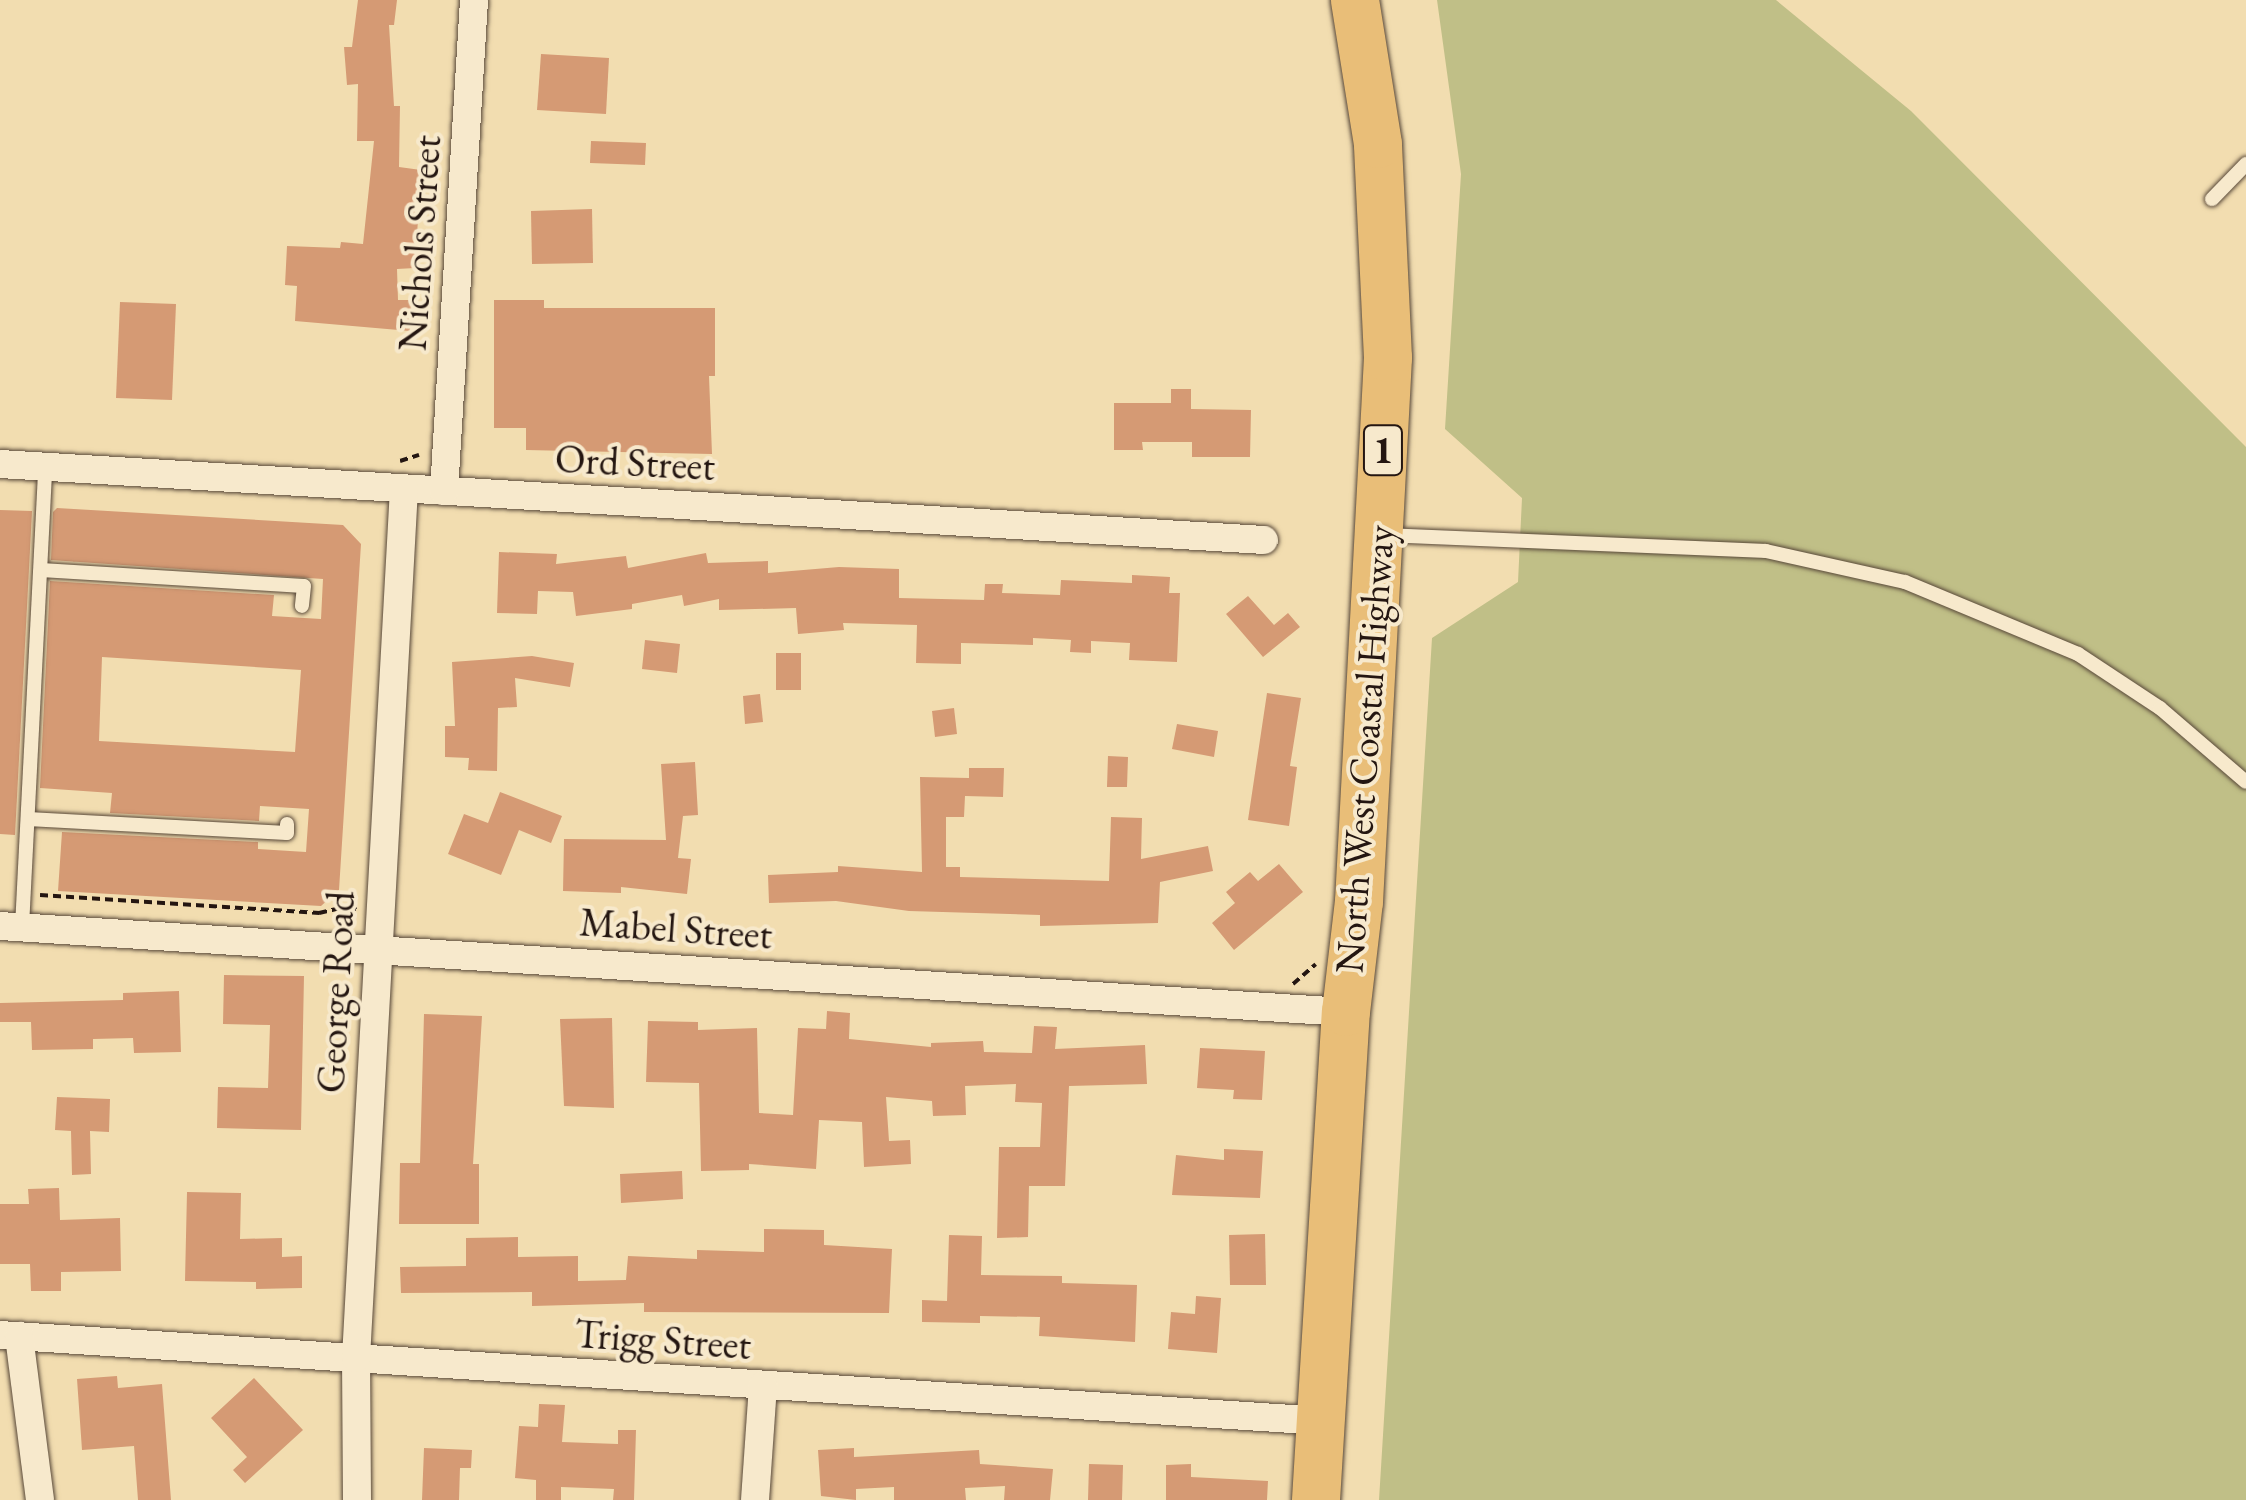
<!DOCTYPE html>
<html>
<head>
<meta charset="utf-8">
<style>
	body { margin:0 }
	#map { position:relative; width:2246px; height:1500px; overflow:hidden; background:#f2ddb0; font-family:"EB Garamond",serif }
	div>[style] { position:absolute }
	.green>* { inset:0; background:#c0bf87 }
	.building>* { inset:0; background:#d59a74 }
	.path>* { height:4px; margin-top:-2px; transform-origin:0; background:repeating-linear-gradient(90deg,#241611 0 8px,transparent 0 13px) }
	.roads { filter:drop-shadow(0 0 2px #584839) drop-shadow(0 0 2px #584839) }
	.lane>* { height:14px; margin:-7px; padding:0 7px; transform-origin:7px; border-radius:7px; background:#f7e9cc }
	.street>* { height:28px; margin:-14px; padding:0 14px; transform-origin:14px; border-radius:14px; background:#f7e9cc }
	.highway>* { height:48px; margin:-24px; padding:0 24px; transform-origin:24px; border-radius:24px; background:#e9be78 }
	span { translate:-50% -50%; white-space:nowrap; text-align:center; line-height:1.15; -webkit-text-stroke:8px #f7e9cc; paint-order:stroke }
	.shield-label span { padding:2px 8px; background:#f7e9cc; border:2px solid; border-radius:8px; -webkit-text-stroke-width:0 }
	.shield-label { font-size:38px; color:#241611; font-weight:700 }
	.street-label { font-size:40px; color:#241611 }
</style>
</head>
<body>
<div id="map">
	<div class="green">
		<i style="clip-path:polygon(1437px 0,1776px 0,1911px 111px,2246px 447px,2246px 1500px,1379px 1500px,1432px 638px,1518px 582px,1522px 498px,1445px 429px,1461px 174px)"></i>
	</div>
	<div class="building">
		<i style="clip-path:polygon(358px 0,397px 0,394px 25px,389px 25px,394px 106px,400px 106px,399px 167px,421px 170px,415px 268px,397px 269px,398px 300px,412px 300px,410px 331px,295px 321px,297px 286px,285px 285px,287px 246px,340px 248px,341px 242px,363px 244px,374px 141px,357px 141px,358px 84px,347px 85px,344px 47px,352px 47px)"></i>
		<i style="clip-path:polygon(541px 54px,609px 58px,606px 114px,537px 110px)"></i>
		<i style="clip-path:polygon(591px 141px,646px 143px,645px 165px,590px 163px)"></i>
		<i style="clip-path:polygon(592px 209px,593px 263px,532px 264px,531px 211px)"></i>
		<i style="clip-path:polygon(494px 300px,544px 300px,544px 308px,715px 308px,715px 376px,709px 376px,712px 454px,526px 450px,526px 428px,494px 428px)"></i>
		<i style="clip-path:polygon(120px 302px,176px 304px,172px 400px,116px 398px)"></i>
		<i style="clip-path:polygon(1171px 389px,1191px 389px,1191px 409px,1251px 410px,1250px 457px,1192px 457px,1192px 442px,1142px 442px,1143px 450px,1114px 450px,1114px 403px,1171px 403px)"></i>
		<i style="clip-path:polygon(evenodd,57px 508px,343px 525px,361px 544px,339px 890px,321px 906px,58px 891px,62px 832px,258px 842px,258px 849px,306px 852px,309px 809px,260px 806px,259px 821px,110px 813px,112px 793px,40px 788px,50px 581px,274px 595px,272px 616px,321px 619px,323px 579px,51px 560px,53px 512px,57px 508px,102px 657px,301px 670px,295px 752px,99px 741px,102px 657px)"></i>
		<i style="clip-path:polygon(0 510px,32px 511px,15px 835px,0 834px)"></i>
		<i style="clip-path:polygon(499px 552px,557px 554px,556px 564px,626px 556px,628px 568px,706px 553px,708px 563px,768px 561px,768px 573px,839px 567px,899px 569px,899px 598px,984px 600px,985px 584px,1003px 584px,1002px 593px,1060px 595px,1061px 580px,1132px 583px,1132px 575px,1170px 577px,1169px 593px,1180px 593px,1177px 662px,1129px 660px,1130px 643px,1091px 641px,1091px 653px,1070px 652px,1071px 640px,1033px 638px,1033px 645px,961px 643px,961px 664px,916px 663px,917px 625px,843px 623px,844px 630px,798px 634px,796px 608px,719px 610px,719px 599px,684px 606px,682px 595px,632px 604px,632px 609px,576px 616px,573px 592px,538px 591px,537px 614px,497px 613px)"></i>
		<i style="clip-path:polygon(1248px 596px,1274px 625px,1288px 613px,1300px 627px,1263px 657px,1226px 614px)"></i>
		<i style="clip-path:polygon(645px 640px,680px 644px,677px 673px,642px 669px)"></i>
		<i style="clip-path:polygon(776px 653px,801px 653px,801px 690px,776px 690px)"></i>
		<i style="clip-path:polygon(532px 656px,574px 663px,570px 687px,515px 678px,517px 707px,498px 708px,497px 771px,468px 770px,469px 758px,445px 757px,445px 726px,455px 726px,452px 662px)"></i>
		<i style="clip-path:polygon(1267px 693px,1301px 698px,1290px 766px,1297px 767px,1289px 826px,1248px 820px)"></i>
		<i style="clip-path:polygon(760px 694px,763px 722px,745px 724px,743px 696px)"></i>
		<i style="clip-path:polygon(954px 708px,957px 734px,935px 737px,932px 711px)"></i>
		<i style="clip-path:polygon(1177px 724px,1218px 731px,1214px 757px,1172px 749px)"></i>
		<i style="clip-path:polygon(1108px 756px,1128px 757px,1127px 787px,1107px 787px)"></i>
		<i style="clip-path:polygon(695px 762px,698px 815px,683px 816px,678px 858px,691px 859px,687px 894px,621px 887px,621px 893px,563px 891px,564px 839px,666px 840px,661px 764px)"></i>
		<i style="clip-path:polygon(969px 768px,1004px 768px,1003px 797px,965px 796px,964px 817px,946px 817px,946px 867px,960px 867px,960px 877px,1109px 881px,1111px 817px,1142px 818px,1141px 859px,1208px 846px,1213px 871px,1160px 882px,1158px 923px,1040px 926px,1040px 915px,909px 911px,836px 901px,769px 903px,768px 875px,838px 872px,838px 866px,922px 872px,920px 777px,969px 778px)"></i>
		<i style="clip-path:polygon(500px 792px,562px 816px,551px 843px,519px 830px,501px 875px,448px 854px,464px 814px,488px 823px)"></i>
		<i style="clip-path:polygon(1279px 864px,1303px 892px,1234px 950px,1212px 923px,1235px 903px,1226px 892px,1250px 872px,1258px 881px)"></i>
		<i style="clip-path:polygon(224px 975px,304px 976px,301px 1130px,217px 1128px,218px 1087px,268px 1088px,270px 1025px,223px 1024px)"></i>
		<i style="clip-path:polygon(179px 991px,181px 1052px,134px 1053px,133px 1038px,93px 1039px,93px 1049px,32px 1050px,31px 1022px,0 1022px,0 1003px,123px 1000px,123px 993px)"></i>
		<i style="clip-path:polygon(827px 1011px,850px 1013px,849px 1039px,931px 1047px,931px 1043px,983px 1041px,984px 1052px,1032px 1053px,1034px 1026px,1057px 1027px,1055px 1049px,1145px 1045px,1147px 1084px,1069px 1086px,1065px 1186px,1029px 1186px,1028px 1237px,997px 1238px,999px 1147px,1040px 1147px,1042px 1103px,1015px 1102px,1016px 1084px,965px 1086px,966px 1115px,933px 1116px,932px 1101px,886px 1097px,889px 1141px,910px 1140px,911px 1164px,864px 1167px,862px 1122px,819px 1120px,816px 1169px,749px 1164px,749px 1170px,701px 1171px,699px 1083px,646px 1082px,648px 1021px,698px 1022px,698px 1030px,757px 1028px,759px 1113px,793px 1115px,798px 1028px,826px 1029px)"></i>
		<i style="clip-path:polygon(424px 1014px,482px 1016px,473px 1164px,479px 1164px,479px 1224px,399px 1224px,400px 1163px,420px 1163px)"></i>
		<i style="clip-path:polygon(612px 1018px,614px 1108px,564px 1106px,560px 1019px)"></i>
		<i style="clip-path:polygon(1200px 1048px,1265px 1051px,1262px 1100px,1233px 1099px,1234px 1090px,1197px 1088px)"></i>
		<i style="clip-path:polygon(57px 1097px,110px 1099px,109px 1132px,90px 1131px,91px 1174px,72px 1175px,71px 1131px,55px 1130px)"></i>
		<i style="clip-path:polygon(1224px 1149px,1263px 1151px,1260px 1198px,1172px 1195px,1176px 1155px,1224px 1160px)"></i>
		<i style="clip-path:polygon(682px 1171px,683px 1199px,621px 1203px,620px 1174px)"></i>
		<i style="clip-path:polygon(59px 1188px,60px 1220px,120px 1218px,121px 1271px,61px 1272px,61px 1291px,31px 1291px,30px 1264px,0 1264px,0 1204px,29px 1204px,28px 1189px)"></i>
		<i style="clip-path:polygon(187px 1192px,241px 1193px,240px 1239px,282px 1238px,282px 1257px,302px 1256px,302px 1288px,256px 1289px,256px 1282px,185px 1281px)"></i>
		<i style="clip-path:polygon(764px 1229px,824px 1230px,824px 1245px,892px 1249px,889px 1313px,644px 1312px,644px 1303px,532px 1306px,532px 1292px,401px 1293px,400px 1267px,466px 1266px,466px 1238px,518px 1237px,518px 1257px,578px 1256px,578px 1281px,626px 1280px,628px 1256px,697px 1259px,697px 1250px,764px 1252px)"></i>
		<i style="clip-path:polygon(1265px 1234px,1266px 1285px,1230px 1285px,1229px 1235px)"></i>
		<i style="clip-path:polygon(949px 1235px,982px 1236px,981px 1275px,1062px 1276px,1062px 1283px,1137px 1285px,1135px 1342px,1039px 1336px,1040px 1317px,980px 1316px,980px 1323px,922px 1322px,922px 1300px,947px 1301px)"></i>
		<i style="clip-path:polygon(1196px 1296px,1221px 1298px,1217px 1353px,1168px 1349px,1171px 1312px,1195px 1314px)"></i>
		<i style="clip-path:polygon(117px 1376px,118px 1388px,162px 1384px,171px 1500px,138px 1500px,134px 1446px,82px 1450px,77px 1379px)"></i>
		<i style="clip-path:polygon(254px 1378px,303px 1430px,245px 1483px,233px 1470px,247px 1457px,211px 1418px)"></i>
		<i style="clip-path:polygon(539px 1404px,565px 1405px,562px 1442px,618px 1444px,618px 1430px,636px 1430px,634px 1500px,613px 1500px,614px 1489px,561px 1487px,561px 1500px,536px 1500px,536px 1480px,515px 1478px,519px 1426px,538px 1427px)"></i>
		<i style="clip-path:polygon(424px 1448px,472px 1450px,471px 1468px,460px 1468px,459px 1500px,422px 1500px)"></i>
		<i style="clip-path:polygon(854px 1448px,854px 1457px,979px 1450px,980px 1464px,1053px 1469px,1050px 1500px,1004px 1500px,1005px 1486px,965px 1488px,966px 1500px,894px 1500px,894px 1487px,856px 1489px,856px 1500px,821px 1496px,818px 1450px)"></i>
		<i style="clip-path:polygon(1089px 1464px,1123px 1465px,1122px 1500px,1088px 1500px)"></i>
		<i style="clip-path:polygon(1191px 1464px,1191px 1477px,1268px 1481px,1267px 1500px,1166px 1500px,1166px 1465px)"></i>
	</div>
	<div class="path">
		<i style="left:400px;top:461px;width:20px;rotate:-18deg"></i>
		<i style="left:40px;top:895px;width:280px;rotate:3.7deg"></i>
		<i style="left:319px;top:913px;width:31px;rotate:-13deg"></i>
		<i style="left:349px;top:906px;width:10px;rotate:24deg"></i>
		<i style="left:1293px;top:984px;width:30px;rotate:-41deg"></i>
	</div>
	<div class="roads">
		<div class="lane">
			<i style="left:2212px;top:199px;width:49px;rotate:-45.8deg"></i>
			<i style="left:1385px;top:535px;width:381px;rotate:2.4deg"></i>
			<i style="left:1766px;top:551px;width:142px;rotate:12.6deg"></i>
			<i style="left:1905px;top:582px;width:187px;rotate:22.6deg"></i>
			<i style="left:2078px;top:654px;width:98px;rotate:33.4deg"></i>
			<i style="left:2160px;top:708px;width:113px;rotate:40.7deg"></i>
			<i style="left:41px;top:570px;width:263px;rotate:3.5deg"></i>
			<i style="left:304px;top:586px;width:20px;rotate:96deg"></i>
			<i style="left:28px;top:819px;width:259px;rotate:3.1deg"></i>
			<i style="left:287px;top:833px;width:9px;rotate:-90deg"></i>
			<i style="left:22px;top:927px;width:462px;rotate:-87.1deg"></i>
		</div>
		<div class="street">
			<i style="left:0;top:464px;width:1266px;rotate:3.44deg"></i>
			<i style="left:444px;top:491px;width:492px;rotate:-86.5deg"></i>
			<i style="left:0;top:926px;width:1349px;rotate:3.66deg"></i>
			<i style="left:0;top:1335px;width:1324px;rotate:3.72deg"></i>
			<i style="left:19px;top:1336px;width:165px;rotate:82.7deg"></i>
			<i style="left:357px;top:1500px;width:142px;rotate:-90.4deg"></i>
			<i style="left:356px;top:1358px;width:871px;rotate:-86.84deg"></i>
			<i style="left:755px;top:1500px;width:114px;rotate:-86deg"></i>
		</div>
		<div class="highway">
			<i style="left:1316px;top:1500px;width:489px;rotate:-86.5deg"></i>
			<i style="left:1346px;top:1012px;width:111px;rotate:-83.3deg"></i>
			<i style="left:1359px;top:902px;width:545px;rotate:-86.95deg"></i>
			<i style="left:1388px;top:358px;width:214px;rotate:-92.7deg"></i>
			<i style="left:1378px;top:144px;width:146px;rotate:-99.1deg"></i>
		</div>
	</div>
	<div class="shield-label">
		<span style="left:1383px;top:450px">1</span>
	</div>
	<div class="street-label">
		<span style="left:419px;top:243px;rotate:-86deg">Nichols Street</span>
		<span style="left:635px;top:462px;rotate:3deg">Ord Street</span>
		<span style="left:1364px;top:749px;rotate:-86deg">North West Coastal Highway</span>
		<span style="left:676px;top:928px;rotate:4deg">Mabel Street</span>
		<span style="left:335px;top:992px;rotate:-87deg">George Road</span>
		<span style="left:663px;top:1339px;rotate:4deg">Trigg Street</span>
	</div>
</div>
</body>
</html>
